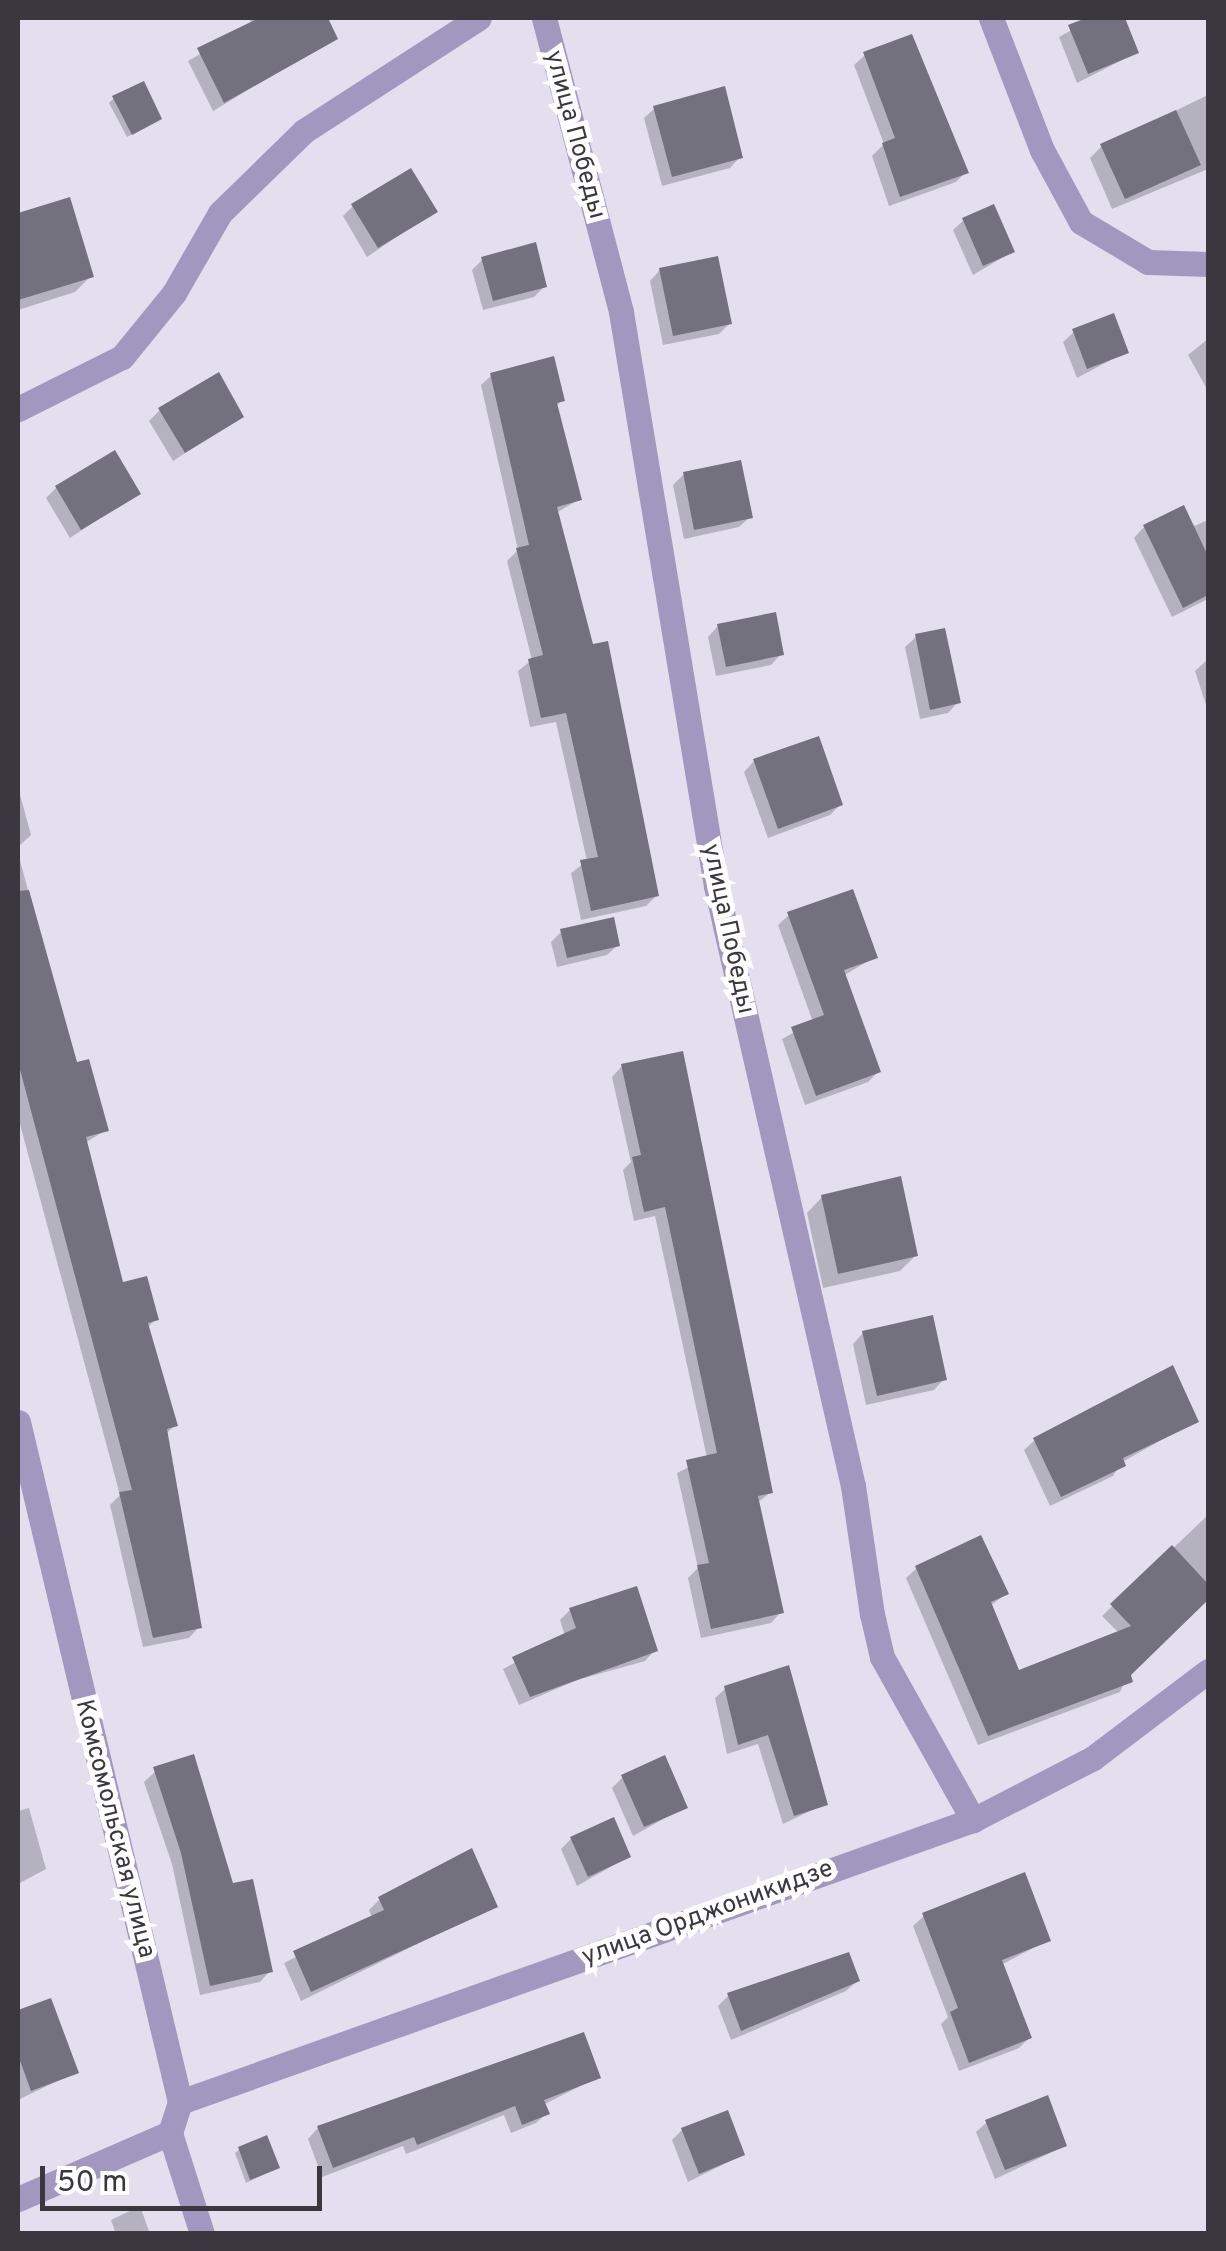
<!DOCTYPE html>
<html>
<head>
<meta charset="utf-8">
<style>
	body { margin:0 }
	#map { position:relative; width:1226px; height:2251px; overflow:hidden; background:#e3dfef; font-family:Overpass,sans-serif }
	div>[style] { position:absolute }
	.shadow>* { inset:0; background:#0003 }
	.building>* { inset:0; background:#74717f }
	.minor>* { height:25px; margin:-12.5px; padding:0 12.5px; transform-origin:12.5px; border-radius:12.5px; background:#a298bf }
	span { translate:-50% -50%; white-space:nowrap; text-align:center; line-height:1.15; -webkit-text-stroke:10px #fff; paint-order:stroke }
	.street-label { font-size:25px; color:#3a383e }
	.frame { position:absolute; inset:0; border:20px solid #3a383e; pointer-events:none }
	.scale { position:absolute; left:40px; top:2166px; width:282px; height:45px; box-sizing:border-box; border:5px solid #3a383e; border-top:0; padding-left:12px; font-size:30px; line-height:35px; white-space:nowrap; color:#3a383e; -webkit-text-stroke:8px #fff; paint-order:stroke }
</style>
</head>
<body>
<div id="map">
	<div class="shadow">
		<i style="clip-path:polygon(249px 18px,325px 18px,335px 38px,213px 111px,188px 61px,252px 24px)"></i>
		<i style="clip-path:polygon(1093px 18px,1123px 18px,1136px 53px,1077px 83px,1059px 37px)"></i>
		<i style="clip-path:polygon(865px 55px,966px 172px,956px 182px,889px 206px,872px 156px,884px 144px,854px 65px)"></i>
		<i style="clip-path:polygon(1208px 95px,1208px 169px,1112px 209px,1090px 158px,1102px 146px)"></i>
		<i style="clip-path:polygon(114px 98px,159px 119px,127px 137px,109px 103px)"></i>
		<i style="clip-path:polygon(655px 108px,740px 157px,730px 168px,662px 186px,644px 118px)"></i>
		<i style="clip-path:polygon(68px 200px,91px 276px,75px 292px,18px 310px,18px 216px)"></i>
		<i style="clip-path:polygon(353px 206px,435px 211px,367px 257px,343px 216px)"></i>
		<i style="clip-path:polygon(964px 220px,1012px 252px,973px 275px,953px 230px)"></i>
		<i style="clip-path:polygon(483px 259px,545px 286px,534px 297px,483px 310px,472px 270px)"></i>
		<i style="clip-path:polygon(660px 270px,729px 324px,719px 334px,663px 345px,650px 281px)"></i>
		<i style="clip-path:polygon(1074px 332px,1126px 352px,1077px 378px,1063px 342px)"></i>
		<i style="clip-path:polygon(1208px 339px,1208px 391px,1188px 355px)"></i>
		<i style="clip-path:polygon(492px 375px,562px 400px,556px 407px,580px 499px,556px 513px,657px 895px,646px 906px,581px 920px,571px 873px,587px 861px,556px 722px,530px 727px,518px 671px,532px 660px,507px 561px,518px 550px,481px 385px)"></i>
		<i style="clip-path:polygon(160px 410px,241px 416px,173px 461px,149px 421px)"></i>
		<i style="clip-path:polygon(684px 474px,750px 517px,739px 527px,684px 539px,673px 485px)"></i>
		<i style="clip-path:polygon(56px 488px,138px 493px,70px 538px,46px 498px)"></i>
		<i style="clip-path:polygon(1208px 520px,1208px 599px,1172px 617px,1134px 538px,1144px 527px,1192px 527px)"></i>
		<i style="clip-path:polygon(718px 626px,781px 654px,771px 665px,716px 676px,708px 637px)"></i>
		<i style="clip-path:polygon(916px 637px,958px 702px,948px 713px,920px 719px,905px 647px)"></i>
		<i style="clip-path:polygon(1208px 659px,1208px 711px,1195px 671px)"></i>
		<i style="clip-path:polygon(754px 761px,841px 804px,830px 815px,768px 838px,744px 772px)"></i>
		<i style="clip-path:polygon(18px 787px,31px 835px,18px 847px)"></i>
		<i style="clip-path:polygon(18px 853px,75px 1065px,106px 1130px,85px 1143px,121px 1286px,156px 1319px,147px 1328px,175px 1425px,165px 1435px,199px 1627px,189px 1638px,143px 1647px,110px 1505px,120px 1495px,18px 1117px)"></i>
		<i style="clip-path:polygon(789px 915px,875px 957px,843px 976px,878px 1072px,868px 1082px,805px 1105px,782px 1039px,813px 1022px,778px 925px)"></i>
		<i style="clip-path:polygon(562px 931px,618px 945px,607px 955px,557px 967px,551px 942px)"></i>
		<i style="clip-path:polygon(622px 1066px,771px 1492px,757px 1503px,781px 1612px,771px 1623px,701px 1638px,688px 1578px,698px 1568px,677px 1473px,707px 1458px,655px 1216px,634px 1221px,623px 1170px,631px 1162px,612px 1077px)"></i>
		<i style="clip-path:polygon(822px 1197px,916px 1255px,900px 1271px,823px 1288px,807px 1213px)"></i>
		<i style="clip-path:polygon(863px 1333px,944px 1379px,934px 1390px,866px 1405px,853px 1344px)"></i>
		<i style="clip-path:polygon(1196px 1421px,1122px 1462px,1113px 1476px,1050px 1506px,1024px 1450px,1035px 1440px)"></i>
		<i style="clip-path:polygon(1208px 1515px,1208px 1597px,1128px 1675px,1120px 1692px,978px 1745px,906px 1578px,917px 1568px,1006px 1594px,990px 1606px,1018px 1674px,1119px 1633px,1102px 1616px)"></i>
		<i style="clip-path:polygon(570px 1610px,655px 1650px,645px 1661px,577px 1680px,519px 1705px,503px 1669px,565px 1636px,560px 1620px)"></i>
		<i style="clip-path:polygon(787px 1668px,825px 1804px,783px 1824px,758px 1744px,727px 1754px,715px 1698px,726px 1688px)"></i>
		<i style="clip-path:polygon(194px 1761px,232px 1886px,270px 1971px,260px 1982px,200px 1995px,172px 1864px,144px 1782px,155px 1772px)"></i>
		<i style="clip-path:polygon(623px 1777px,685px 1807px,633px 1836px,612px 1788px)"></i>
		<i style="clip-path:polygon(29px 1808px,46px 1869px,18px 1884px,18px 1811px)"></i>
		<i style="clip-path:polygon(571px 1839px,628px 1857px,577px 1886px,561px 1849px)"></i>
		<i style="clip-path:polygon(380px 1899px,495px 1906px,301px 2001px,284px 1963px,372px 1918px,369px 1910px)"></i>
		<i style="clip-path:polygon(924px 1916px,1048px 1940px,1001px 1965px,1029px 2038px,1019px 2048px,959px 2071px,941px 2024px,948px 2017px,913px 1926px)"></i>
		<i style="clip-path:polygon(857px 1981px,846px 1991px,731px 2040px,718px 2006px,728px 1996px)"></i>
		<i style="clip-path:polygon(50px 2001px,76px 2072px,20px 2099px,18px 2012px)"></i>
		<i style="clip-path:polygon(598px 2077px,543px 2105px,547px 2113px,536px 2123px,511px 2133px,504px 2115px,406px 2154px,403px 2146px,322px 2177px,308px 2139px,318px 2128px)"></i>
		<i style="clip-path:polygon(987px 2122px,1065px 2146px,995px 2179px,976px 2132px)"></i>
		<i style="clip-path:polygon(682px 2130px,742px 2155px,688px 2182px,672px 2140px)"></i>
		<i style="clip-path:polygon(240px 2149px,277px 2168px,246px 2183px,235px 2153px)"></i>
		<i style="clip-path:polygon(140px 2206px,150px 2234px,116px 2234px,111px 2220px)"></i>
	</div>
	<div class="building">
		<i style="clip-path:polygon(259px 18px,328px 18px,338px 39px,224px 103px,197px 48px)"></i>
		<i style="clip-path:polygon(1086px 18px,1125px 18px,1139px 53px,1088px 74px,1068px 25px)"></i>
		<i style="clip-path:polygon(912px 34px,969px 173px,900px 197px,882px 143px,895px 138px,863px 52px)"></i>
		<i style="clip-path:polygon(144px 81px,162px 119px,132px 135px,112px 96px)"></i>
		<i style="clip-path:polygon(725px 86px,743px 158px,672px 177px,653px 106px)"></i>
		<i style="clip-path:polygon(1176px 110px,1201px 165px,1125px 199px,1100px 144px)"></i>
		<i style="clip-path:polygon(411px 168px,438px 212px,378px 248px,351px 204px)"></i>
		<i style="clip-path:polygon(70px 197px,94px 277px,18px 300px,18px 213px)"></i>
		<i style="clip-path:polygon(994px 204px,1015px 252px,983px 266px,962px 218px)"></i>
		<i style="clip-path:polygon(536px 242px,547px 287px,493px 301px,481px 257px)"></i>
		<i style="clip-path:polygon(718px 256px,732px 324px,673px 336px,659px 268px)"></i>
		<i style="clip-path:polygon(1114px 313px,1129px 353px,1087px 369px,1072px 329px)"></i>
		<i style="clip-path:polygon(554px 356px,565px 401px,557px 403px,582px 500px,557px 507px,593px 644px,608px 641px,659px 896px,591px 911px,580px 860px,598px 857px,566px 713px,541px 718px,528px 659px,543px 655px,516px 548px,529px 545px,490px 373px)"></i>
		<i style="clip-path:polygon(219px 372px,244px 417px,185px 453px,158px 408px)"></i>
		<i style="clip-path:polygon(115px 450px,141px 494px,81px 530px,55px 486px)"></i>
		<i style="clip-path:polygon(741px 460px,753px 518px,694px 530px,683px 472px)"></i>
		<i style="clip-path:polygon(1184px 505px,1208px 556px,1208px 595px,1183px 608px,1143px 525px)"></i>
		<i style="clip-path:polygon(776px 612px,784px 655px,726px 667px,717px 624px)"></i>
		<i style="clip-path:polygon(945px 628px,961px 703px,930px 710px,915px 634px)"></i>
		<i style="clip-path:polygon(819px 736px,843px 805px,778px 829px,753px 759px)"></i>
		<i style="clip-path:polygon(853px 889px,878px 958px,844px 970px,881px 1072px,816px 1096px,791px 1027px,824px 1015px,787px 912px)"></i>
		<i style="clip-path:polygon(29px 890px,77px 1062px,89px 1059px,109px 1131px,86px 1137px,123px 1282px,147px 1276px,159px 1320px,148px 1323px,178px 1426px,167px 1429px,202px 1628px,153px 1638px,119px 1492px,132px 1490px,18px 1062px,18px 891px)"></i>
		<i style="clip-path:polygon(614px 917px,620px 946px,567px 958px,560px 929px)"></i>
		<i style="clip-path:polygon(683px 1051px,773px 1493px,758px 1496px,784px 1613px,711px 1629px,697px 1565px,709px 1563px,686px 1460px,717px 1453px,665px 1207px,644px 1212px,632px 1157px,641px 1155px,621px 1064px)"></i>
		<i style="clip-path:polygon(901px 1176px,918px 1256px,838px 1274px,821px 1195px)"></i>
		<i style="clip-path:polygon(933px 1315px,947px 1380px,877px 1396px,862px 1331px)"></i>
		<i style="clip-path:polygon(1173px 1365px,1199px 1422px,1123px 1458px,1126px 1466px,1061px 1497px,1033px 1438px)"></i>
		<i style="clip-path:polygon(981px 1535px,1009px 1594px,991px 1602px,1019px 1670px,1131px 1626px,1110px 1604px,1172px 1545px,1208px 1584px,1208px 1600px,1131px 1675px,1133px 1682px,988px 1736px,915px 1566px)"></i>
		<i style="clip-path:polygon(637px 1586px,658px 1651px,530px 1697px,512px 1657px,576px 1628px,569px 1608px)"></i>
		<i style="clip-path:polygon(789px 1665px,828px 1805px,794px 1816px,768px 1735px,738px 1745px,724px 1686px)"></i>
		<i style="clip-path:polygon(194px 1754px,233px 1883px,253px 1879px,273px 1972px,210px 1986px,181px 1853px,153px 1767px)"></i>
		<i style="clip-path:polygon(665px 1755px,688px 1808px,644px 1827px,621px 1775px)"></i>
		<i style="clip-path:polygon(614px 1817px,631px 1857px,588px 1877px,570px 1837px)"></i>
		<i style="clip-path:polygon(472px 1848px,498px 1907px,311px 1992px,293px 1951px,384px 1910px,378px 1897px)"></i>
		<i style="clip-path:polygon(1025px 1872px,1051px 1941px,1002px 1960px,1032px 2038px,969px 2063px,950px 2012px,958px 2008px,922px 1913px)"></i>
		<i style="clip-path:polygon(849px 1952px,860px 1981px,741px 2031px,727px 1993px)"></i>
		<i style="clip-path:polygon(51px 1998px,79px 2073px,31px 2091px,18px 2055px,18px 2010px)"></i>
		<i style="clip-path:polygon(584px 2032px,601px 2078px,544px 2100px,550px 2114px,522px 2125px,515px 2106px,417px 2145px,414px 2137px,333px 2168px,317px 2126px)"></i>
		<i style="clip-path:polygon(1048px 2095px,1067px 2146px,1005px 2170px,985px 2120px)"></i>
		<i style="clip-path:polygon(728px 2110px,745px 2155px,699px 2174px,681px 2128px)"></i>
		<i style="clip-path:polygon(267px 2135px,280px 2168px,250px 2180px,238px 2147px)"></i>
	</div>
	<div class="minor">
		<i style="left:544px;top:18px;width:304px;rotate:75.3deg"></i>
		<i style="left:621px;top:312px;width:582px;rotate:80.6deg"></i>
		<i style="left:716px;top:886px;width:615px;rotate:77.14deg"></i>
		<i style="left:853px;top:1486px;width:129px;rotate:81.6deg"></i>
		<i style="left:872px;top:1614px;width:44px;rotate:76.9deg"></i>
		<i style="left:882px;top:1657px;width:187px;rotate:60.8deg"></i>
		<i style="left:991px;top:18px;width:142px;rotate:68.9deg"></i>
		<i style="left:1042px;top:150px;width:82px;rotate:61.6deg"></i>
		<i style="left:1081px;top:222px;width:78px;rotate:30.8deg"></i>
		<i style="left:1148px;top:262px;width:60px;rotate:1.9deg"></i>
		<i style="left:18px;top:409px;width:116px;rotate:-26.6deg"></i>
		<i style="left:122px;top:357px;width:82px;rotate:-50.9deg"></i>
		<i style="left:174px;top:293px;width:92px;rotate:-60.1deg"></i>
		<i style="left:220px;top:213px;width:117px;rotate:-44.3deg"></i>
		<i style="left:304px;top:131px;width:208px;rotate:-32.9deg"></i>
		<i style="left:18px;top:1422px;width:699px;rotate:76.6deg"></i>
		<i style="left:180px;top:2102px;width:33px;rotate:108deg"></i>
		<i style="left:170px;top:2133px;width:106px;rotate:72.4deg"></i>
		<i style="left:180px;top:2102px;width:842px;rotate:-19.58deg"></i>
		<i style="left:973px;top:1820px;width:135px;rotate:-27.3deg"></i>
		<i style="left:1093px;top:1758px;width:144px;rotate:-37.1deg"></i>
		<i style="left:18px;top:2199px;width:166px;rotate:-23.5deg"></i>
	</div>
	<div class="street-label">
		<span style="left:574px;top:135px;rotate:75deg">улица Победы</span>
		<span style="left:727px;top:929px;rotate:78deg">улица Победы</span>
		<span style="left:114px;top:1829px;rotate:76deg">Комсомольская улица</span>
		<span style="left:708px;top:1914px;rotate:-20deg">улица Орджоникидзе</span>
	</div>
	<div class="frame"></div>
	<div class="scale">50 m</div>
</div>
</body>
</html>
